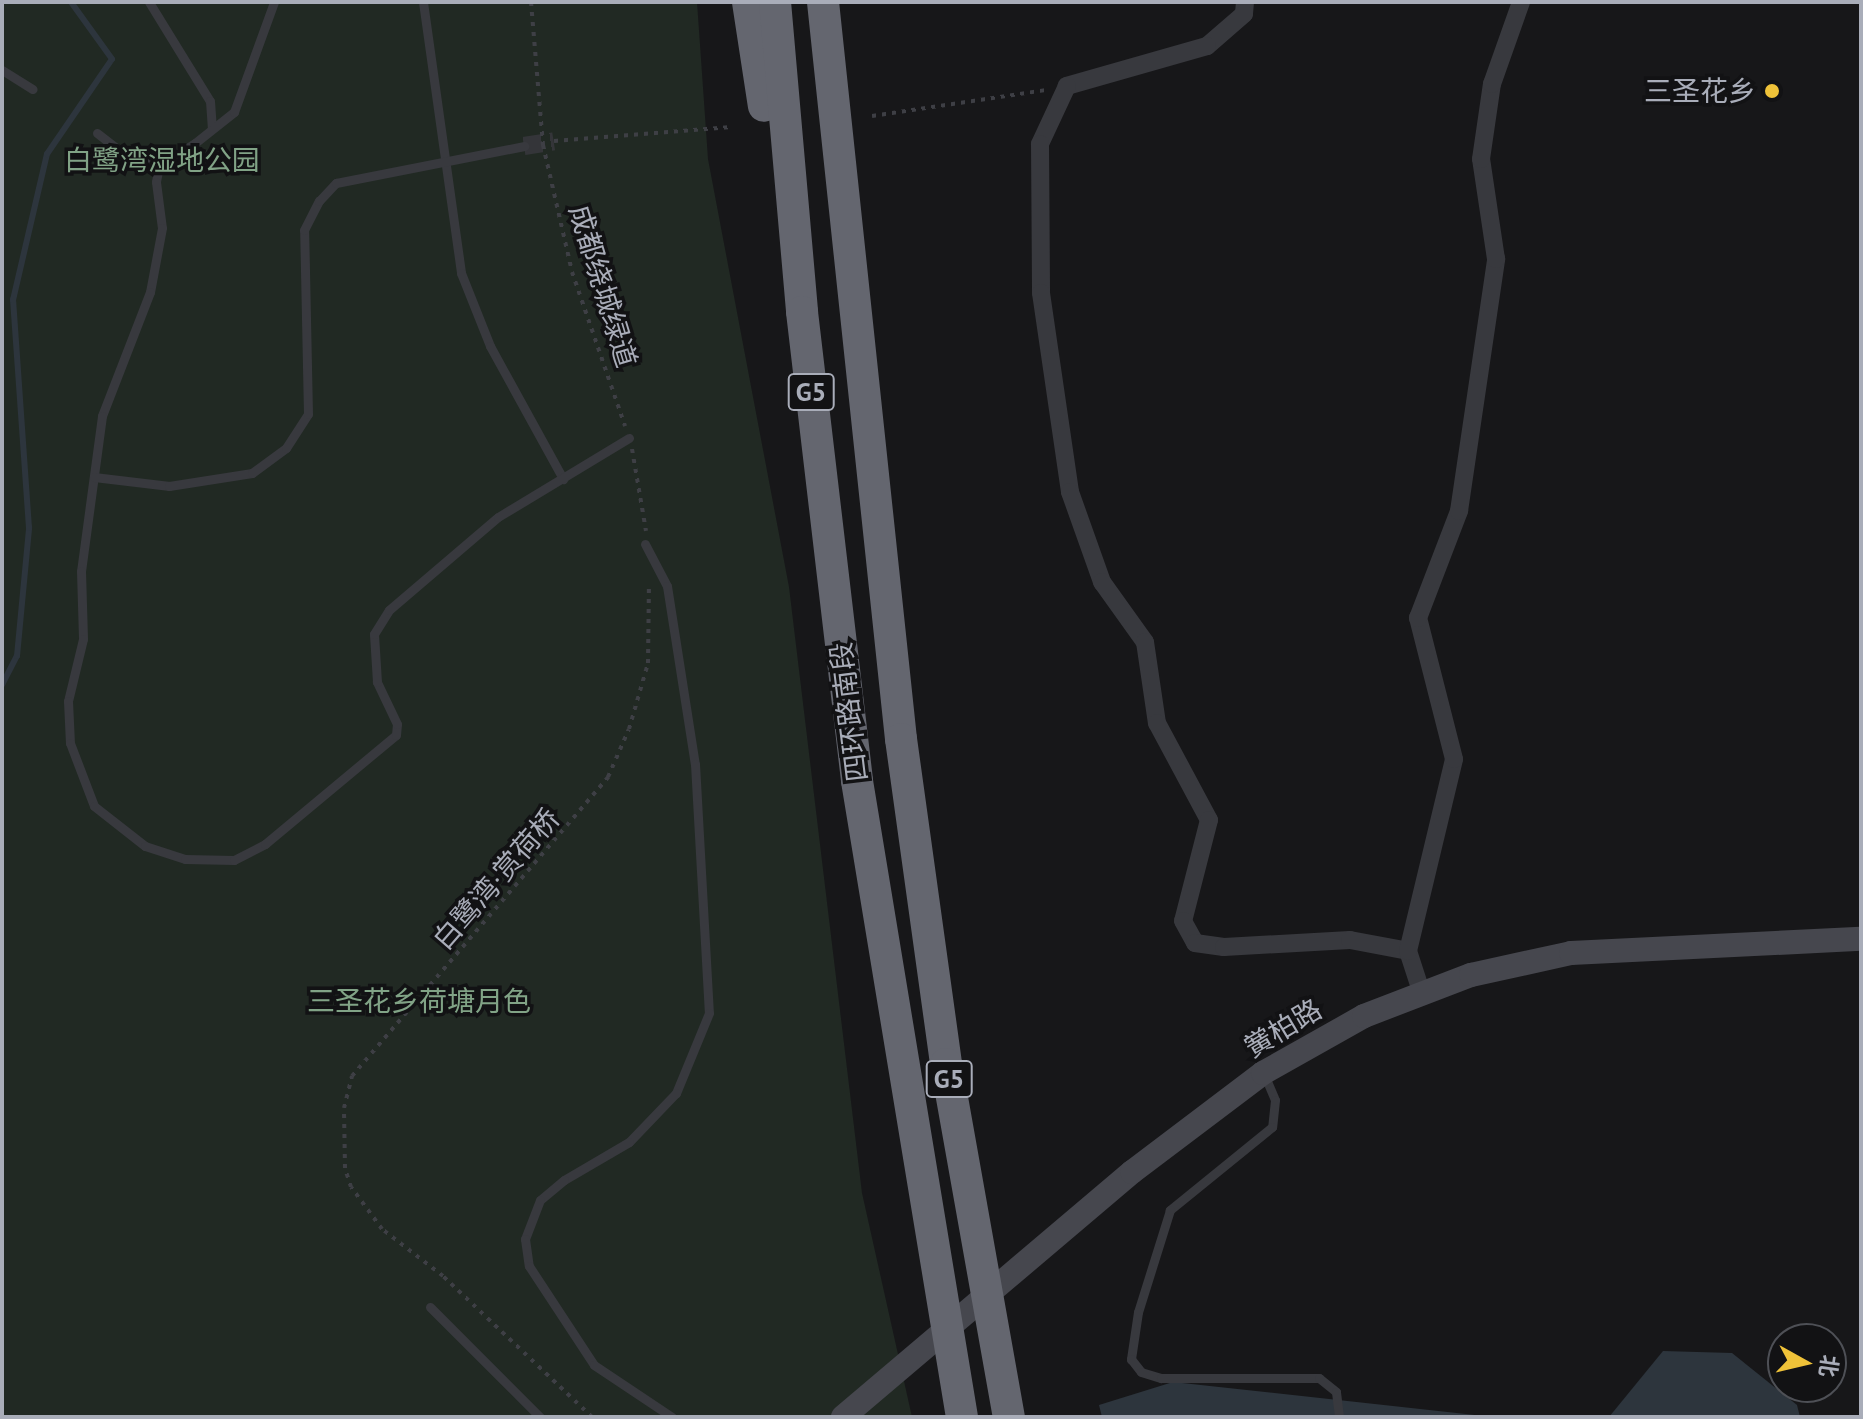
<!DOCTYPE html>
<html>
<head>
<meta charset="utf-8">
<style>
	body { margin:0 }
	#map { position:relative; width:1863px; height:1419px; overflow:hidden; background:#171719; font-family:"PT Sans","Noto Sans SC",sans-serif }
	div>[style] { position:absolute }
	.green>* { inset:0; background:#212923 }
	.water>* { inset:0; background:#2d353d }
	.stream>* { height:6px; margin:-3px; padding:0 3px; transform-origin:3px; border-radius:3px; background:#2d353d }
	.street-tunnel>* { height:18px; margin-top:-9px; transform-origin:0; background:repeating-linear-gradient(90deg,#343539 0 18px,transparent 0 27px) }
	.path>* { height:4px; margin-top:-2px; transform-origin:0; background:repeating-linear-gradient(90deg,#3e3f45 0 4px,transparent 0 10px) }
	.lane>* { height:9px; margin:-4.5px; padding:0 4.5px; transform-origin:4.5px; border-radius:4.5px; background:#38393e }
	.street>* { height:18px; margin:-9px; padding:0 9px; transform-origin:9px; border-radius:9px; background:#38393e }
	.secondary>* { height:24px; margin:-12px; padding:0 12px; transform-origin:12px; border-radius:12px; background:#46474e }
	.highway>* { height:32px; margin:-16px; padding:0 16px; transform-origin:16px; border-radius:16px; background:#64666f }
	.dots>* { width:22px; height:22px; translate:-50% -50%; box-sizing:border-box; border:4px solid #121214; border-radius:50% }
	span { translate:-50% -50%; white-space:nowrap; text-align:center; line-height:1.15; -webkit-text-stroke:7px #121214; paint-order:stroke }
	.shield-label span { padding:2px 6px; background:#121214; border:2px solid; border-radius:6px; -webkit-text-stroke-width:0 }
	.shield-label { font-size:26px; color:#a9adb9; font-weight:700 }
	.poi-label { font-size:28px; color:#a9adb9 }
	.right { translate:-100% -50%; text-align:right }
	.park-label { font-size:28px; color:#81a386 }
	.street-label { font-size:28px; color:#a9adb9 }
	.frame { position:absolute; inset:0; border:4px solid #a9adb9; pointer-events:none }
	.north { position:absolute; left:1767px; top:1323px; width:80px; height:80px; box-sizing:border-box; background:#121214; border:2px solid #4e5056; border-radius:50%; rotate:98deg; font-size:22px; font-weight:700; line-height:32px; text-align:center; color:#a9adb9 }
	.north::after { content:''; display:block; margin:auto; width:28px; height:36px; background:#efc239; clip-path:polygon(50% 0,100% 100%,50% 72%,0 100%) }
</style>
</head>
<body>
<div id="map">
	<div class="green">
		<i style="clip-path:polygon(2px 2px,697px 2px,708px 159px,789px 587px,862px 1193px,912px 1417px,2px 1417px)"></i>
	</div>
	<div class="water">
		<i style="clip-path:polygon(1663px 1351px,1732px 1353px,1797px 1405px,1800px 1417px,1609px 1417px)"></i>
		<i style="clip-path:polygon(1173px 1382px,1493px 1417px,1102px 1417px,1099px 1405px)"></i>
	</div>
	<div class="stream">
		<i style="left:2px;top:685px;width:33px;rotate:-63deg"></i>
		<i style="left:17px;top:656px;width:129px;rotate:-84.6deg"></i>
		<i style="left:29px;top:528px;width:229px;rotate:-94deg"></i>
		<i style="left:13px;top:300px;width:150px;rotate:-76.9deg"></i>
		<i style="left:47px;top:154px;width:115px;rotate:-55.6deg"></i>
		<i style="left:112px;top:59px;width:70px;rotate:-125.7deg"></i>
	</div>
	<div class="street-tunnel">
		<i style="left:524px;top:146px;width:30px;rotate:-9deg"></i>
	</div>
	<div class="path">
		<i style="left:531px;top:2px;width:144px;rotate:85.2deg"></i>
		<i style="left:543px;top:145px;width:130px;rotate:77.1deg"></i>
		<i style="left:572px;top:272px;width:163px;rotate:71deg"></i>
		<i style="left:872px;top:116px;width:175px;rotate:-8.5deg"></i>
		<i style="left:554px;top:141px;width:178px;rotate:-4.5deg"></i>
		<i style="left:632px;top:449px;width:83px;rotate:80.3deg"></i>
		<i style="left:592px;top:1417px;width:205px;rotate:-136.6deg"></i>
		<i style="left:443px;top:1276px;width:77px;rotate:-142.4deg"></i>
		<i style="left:382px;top:1229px;width:52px;rotate:-126.4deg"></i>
		<i style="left:351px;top:1187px;width:20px;rotate:-108deg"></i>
		<i style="left:345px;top:1168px;width:60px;rotate:-91deg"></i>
		<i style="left:344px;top:1108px;width:33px;rotate:-76deg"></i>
		<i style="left:352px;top:1076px;width:394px;rotate:-49.4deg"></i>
		<i style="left:608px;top:777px;width:52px;rotate:-66.4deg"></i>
		<i style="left:629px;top:729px;width:69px;rotate:-73.9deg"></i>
		<i style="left:648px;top:663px;width:79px;rotate:-89.3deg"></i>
	</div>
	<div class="lane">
		<i style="left:149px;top:2px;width:116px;rotate:58.4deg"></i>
		<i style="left:210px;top:101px;width:28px;rotate:86deg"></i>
		<i style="left:423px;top:2px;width:274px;rotate:82deg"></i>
		<i style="left:461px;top:273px;width:79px;rotate:68.3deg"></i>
		<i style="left:490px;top:346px;width:152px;rotate:61.2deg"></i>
		<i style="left:2px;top:70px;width:36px;rotate:32deg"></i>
		<i style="left:97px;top:133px;width:36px;rotate:38deg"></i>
		<i style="left:125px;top:155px;width:36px;rotate:18deg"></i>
		<i style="left:159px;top:166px;width:43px;rotate:-32.6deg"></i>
		<i style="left:195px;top:143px;width:50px;rotate:-38.5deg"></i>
		<i style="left:234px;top:112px;width:117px;rotate:-70deg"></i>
		<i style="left:159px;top:166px;width:16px;rotate:101deg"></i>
		<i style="left:156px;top:182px;width:46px;rotate:82.6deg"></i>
		<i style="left:162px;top:228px;width:65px;rotate:100.6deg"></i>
		<i style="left:150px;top:292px;width:133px;rotate:111.2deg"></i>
		<i style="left:102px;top:416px;width:156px;rotate:97.7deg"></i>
		<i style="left:81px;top:571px;width:68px;rotate:88.3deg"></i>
		<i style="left:83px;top:639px;width:64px;rotate:103.6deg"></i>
		<i style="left:68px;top:701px;width:42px;rotate:87.3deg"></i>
		<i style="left:70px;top:743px;width:67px;rotate:69.1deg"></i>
		<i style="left:94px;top:806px;width:65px;rotate:38.1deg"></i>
		<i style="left:145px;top:846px;width:42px;rotate:18deg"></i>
		<i style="left:185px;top:859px;width:49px;rotate:1.2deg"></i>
		<i style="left:234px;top:860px;width:35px;rotate:-27deg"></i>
		<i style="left:265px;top:844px;width:170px;rotate:-39.8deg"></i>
		<i style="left:396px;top:735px;width:11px;rotate:-85deg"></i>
		<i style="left:397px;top:724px;width:47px;rotate:-115.5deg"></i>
		<i style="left:377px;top:682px;width:48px;rotate:-93.6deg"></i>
		<i style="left:374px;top:634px;width:28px;rotate:-58deg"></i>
		<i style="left:389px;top:610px;width:143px;rotate:-40.5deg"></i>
		<i style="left:498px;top:517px;width:153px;rotate:-31.1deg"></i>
		<i style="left:94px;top:477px;width:76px;rotate:6.8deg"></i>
		<i style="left:169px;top:486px;width:84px;rotate:-8.9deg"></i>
		<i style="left:252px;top:473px;width:42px;rotate:-36.3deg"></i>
		<i style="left:286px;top:448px;width:40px;rotate:-57.1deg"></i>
		<i style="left:308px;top:414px;width:184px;rotate:-91.2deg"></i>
		<i style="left:304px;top:230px;width:33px;rotate:-63deg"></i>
		<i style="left:319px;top:201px;width:25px;rotate:-47deg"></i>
		<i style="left:336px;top:183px;width:192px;rotate:-11.1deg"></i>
		<i style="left:645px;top:544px;width:47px;rotate:62.4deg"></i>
		<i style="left:667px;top:586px;width:180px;rotate:81.1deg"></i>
		<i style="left:695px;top:764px;width:249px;rotate:86.8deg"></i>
		<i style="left:709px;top:1013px;width:87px;rotate:112.4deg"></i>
		<i style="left:676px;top:1093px;width:68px;rotate:133.8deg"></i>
		<i style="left:629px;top:1142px;width:75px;rotate:149.7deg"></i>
		<i style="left:564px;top:1180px;width:31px;rotate:140deg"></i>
		<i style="left:540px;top:1200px;width:42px;rotate:111deg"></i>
		<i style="left:525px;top:1239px;width:27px;rotate:82deg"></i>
		<i style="left:529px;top:1266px;width:118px;rotate:56.7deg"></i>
		<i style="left:594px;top:1365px;width:94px;rotate:33.7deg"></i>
		<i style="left:1264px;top:1074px;width:28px;rotate:67deg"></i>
		<i style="left:1275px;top:1100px;width:27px;rotate:96deg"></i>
		<i style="left:1272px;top:1127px;width:132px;rotate:140.9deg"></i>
		<i style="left:1170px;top:1210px;width:107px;rotate:107.4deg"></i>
		<i style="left:1138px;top:1312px;width:48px;rotate:98.5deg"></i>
		<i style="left:1131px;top:1359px;width:16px;rotate:52deg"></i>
		<i style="left:1141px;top:1372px;width:21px;rotate:17deg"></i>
		<i style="left:1161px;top:1378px;width:158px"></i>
		<i style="left:1319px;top:1378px;width:22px;rotate:39deg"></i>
		<i style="left:1336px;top:1392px;width:25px;rotate:83deg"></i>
		<i style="left:430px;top:1307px;width:156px;rotate:45deg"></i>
	</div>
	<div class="street">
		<i style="left:1245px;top:2px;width:12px;rotate:95deg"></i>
		<i style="left:1244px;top:14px;width:49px;rotate:139.1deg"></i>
		<i style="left:1207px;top:46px;width:146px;rotate:164.1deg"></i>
		<i style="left:1067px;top:86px;width:64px;rotate:115deg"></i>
		<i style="left:1040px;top:144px;width:149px;rotate:89.6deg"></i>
		<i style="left:1041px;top:293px;width:201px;rotate:81.7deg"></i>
		<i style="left:1070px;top:492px;width:96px;rotate:70.4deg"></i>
		<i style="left:1102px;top:582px;width:74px;rotate:54.4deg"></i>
		<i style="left:1145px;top:642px;width:82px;rotate:81.6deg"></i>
		<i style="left:1157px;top:723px;width:110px;rotate:61.8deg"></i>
		<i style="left:1209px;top:820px;width:104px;rotate:104.4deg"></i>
		<i style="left:1183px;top:921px;width:25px;rotate:61deg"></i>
		<i style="left:1195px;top:943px;width:29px;rotate:8deg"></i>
		<i style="left:1224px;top:947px;width:126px;rotate:-3.2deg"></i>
		<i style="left:1350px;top:940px;width:59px;rotate:10.7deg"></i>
		<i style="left:1422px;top:994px;width:45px;rotate:-108deg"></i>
		<i style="left:1408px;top:951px;width:197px;rotate:-76.5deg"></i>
		<i style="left:1454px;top:759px;width:146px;rotate:-104.3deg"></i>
		<i style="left:1418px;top:618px;width:115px;rotate:-69deg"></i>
		<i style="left:1459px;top:511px;width:255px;rotate:-81.6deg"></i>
		<i style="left:1496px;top:259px;width:101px;rotate:-98.5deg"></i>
		<i style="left:1481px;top:159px;width:76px;rotate:-81.7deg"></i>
		<i style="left:1492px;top:84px;width:87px;rotate:-70.5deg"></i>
	</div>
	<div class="secondary">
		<i style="left:843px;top:1417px;width:379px;rotate:-40.3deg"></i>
		<i style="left:1132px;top:1172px;width:164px;rotate:-37.1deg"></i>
		<i style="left:1263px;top:1073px;width:116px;rotate:-29.4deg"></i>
		<i style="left:1364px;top:1016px;width:115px;rotate:-21deg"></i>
		<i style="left:1471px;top:975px;width:102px;rotate:-12.4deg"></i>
		<i style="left:1571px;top:953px;width:290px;rotate:-2.8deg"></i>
	</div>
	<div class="highway">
		<i style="left:748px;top:2px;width:105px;rotate:81.3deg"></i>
		<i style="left:775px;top:2px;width:311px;rotate:85deg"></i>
		<i style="left:802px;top:312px;width:472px;rotate:83.3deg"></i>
		<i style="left:857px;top:781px;width:645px;rotate:80.63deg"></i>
		<i style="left:823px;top:2px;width:741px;rotate:83.96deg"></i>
		<i style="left:901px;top:739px;width:328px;rotate:82.1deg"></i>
		<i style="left:946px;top:1064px;width:359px;rotate:79.9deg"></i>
	</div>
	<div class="dots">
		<i style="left:1772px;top:91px;background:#efc239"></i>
	</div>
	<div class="shield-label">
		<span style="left:811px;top:392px">G5</span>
		<span style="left:949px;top:1079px">G5</span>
	</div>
	<div class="poi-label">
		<span class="right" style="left:1756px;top:91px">三圣花乡</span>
	</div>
	<div class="park-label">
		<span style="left:162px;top:160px">白鹭湾湿地公园</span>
		<span style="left:419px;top:1001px">三圣花乡荷塘月色</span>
	</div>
	<div class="street-label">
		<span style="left:603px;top:286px;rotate:73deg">成都绕城绿道</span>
		<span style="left:849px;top:712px;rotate:-97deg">四环路南段</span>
		<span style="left:496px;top:879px;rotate:-49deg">白鹭湾·赏荷桥</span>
		<span style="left:1283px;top:1028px;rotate:-31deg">黉柏路</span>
	</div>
	<div class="frame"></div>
	<div class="north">北</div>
</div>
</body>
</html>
